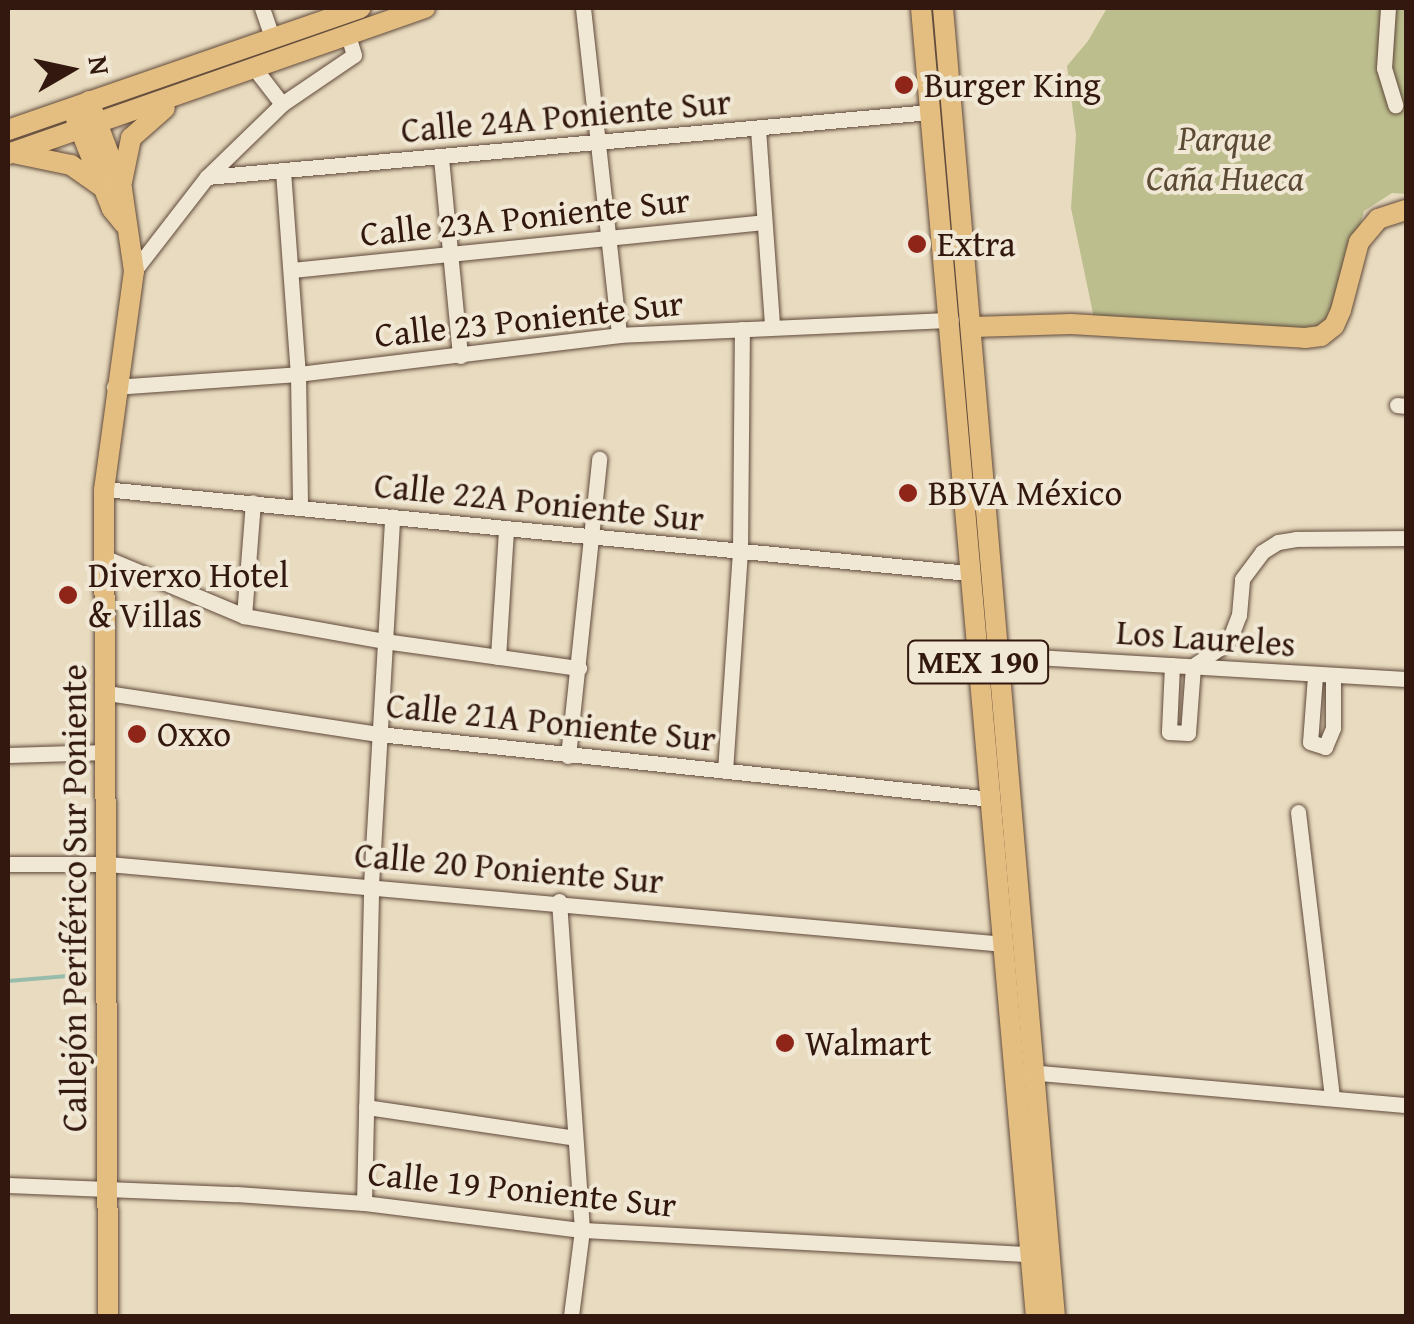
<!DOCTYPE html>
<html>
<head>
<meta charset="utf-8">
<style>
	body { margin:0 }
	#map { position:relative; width:1414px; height:1324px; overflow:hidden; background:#e8dbbf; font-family:"Gentium Book Plus",serif }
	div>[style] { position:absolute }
	.green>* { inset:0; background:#bcbe8e }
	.stream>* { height:4px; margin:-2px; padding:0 2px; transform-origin:2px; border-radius:2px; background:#98bcac }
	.roads { filter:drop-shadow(0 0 2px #60493a) drop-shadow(0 0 2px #60493a) }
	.minor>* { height:15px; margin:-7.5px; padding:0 7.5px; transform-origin:7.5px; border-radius:7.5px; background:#f0e8d5 }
	.major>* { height:20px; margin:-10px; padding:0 10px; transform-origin:10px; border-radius:10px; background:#e4be80 }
	.dots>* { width:28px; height:28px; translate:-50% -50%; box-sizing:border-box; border:5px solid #f0e8d5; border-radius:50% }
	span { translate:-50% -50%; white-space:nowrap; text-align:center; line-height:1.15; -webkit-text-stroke:8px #f0e8d5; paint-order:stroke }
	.shield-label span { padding:2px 8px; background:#f0e8d5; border:2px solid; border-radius:8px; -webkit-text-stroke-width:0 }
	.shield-label { font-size:32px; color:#32180e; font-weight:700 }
	.poi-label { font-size:35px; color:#32180e }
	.left { translate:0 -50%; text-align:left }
	.street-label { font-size:35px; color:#32180e }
	.park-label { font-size:35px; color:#5b4a34; font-style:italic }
	.frame { position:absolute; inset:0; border:10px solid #32180e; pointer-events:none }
	.north { position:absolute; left:20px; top:20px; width:100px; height:100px; -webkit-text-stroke:8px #f0e8d5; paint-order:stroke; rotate:81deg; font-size:28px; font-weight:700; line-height:40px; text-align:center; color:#32180e }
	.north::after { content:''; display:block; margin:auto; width:35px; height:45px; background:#32180e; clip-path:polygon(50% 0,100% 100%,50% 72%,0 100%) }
</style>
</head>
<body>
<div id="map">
	<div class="green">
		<i style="clip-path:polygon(1107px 8px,1406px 8px,1406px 194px,1392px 193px,1364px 211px,1332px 322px,1307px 332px,1095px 323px,1071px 208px,1076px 135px,1067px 66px,1088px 41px)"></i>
	</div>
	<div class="stream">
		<i style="left:8px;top:981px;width:60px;rotate:-4.8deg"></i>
	</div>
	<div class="roads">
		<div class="minor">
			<i style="left:262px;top:8px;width:31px;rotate:71deg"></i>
			<i style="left:583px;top:8px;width:329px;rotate:83.7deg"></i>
			<i style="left:1388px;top:8px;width:60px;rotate:93.8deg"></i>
			<i style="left:1384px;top:68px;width:39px;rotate:73deg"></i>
			<i style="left:282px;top:104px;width:87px;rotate:-34.2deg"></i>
			<i style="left:354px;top:55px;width:21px;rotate:-107deg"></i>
			<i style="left:758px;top:129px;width:197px;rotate:85.9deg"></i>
			<i style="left:441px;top:158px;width:199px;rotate:84.5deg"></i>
			<i style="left:283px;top:171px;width:204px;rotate:85.8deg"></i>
			<i style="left:298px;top:374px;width:133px;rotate:89.1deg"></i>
			<i style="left:207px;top:177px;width:726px;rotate:-5.14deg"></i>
			<i style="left:292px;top:270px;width:474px;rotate:-5.8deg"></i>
			<i style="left:134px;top:271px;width:119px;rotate:-52.2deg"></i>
			<i style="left:207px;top:177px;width:105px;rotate:-44.2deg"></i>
			<i style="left:282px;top:104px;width:44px;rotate:-127.6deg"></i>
			<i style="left:114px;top:387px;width:184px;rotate:-4deg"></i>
			<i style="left:298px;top:374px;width:323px;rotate:-6.9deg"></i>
			<i style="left:619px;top:335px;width:332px;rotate:-2.6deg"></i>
			<i style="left:1397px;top:405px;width:9px;rotate:6deg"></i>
			<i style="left:104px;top:489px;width:868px;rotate:5.55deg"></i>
			<i style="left:106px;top:558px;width:150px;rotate:22.8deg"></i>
			<i style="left:244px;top:616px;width:142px;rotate:10.1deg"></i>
			<i style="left:384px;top:641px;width:197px;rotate:7.9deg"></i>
			<i style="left:244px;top:616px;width:114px;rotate:-85.5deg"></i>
			<i style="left:1001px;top:655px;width:406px;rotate:3.4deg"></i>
			<i style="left:498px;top:657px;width:126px;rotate:-86.4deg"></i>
			<i style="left:1172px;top:665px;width:67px;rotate:92.6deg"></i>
			<i style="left:1169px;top:732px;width:19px;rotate:3deg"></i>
			<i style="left:1188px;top:733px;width:67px;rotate:-85.7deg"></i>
			<i style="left:1193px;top:666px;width:32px;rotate:-34deg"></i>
			<i style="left:1220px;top:648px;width:19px;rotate:-51deg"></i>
			<i style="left:1232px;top:633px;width:19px;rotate:-69deg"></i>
			<i style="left:1239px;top:615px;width:36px;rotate:-85deg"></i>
			<i style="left:1242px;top:579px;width:34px;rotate:-53deg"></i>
			<i style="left:1262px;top:552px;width:19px;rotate:-32deg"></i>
			<i style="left:1278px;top:542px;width:18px;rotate:-9deg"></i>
			<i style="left:1296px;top:539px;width:110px;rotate:-0.5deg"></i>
			<i style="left:1315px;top:676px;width:66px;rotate:94.3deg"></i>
			<i style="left:1310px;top:742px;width:16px;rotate:18deg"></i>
			<i style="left:1325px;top:747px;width:21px;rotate:-67deg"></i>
			<i style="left:1333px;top:728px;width:52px;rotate:-90deg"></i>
			<i style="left:107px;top:693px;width:275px;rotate:8.6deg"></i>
			<i style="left:379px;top:734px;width:615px;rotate:6.06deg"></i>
			<i style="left:8px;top:755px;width:99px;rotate:-1.7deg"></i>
			<i style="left:568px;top:756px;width:299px;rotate:-84deg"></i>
			<i style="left:725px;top:771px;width:221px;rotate:-86.1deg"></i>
			<i style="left:740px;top:551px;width:222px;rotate:-89.5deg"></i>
			<i style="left:1298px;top:812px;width:288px;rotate:83.2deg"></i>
			<i style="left:8px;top:864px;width:100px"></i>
			<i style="left:108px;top:864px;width:900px;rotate:5.1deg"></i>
			<i style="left:559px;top:901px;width:330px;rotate:86deg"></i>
			<i style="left:582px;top:1230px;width:87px;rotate:97.3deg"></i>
			<i style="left:1027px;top:1072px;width:380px;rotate:5deg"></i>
			<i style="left:366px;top:1107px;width:211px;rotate:8.4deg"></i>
			<i style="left:8px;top:1185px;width:228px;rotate:2.3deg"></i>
			<i style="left:236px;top:1194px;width:128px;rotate:4deg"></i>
			<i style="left:364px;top:1203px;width:220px;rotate:7.1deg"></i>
			<i style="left:582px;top:1230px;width:450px;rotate:3.1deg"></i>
			<i style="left:364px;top:1203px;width:318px;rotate:-88.7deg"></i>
			<i style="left:371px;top:885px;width:369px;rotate:-86.7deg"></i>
		</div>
		<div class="major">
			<i style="left:921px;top:8px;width:1313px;rotate:84.98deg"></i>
			<i style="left:943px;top:8px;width:1313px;rotate:85.11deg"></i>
			<i style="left:89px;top:101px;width:94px;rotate:69.4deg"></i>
			<i style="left:122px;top:189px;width:83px;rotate:81.7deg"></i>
			<i style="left:134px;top:271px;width:220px;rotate:97.8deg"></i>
			<i style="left:104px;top:489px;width:827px;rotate:89.72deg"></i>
			<i style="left:76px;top:119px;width:97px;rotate:68.2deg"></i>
			<i style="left:112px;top:209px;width:19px;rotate:51deg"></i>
			<i style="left:8px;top:130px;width:373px;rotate:-19.1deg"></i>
			<i style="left:13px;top:153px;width:59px;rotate:11.7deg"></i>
			<i style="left:71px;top:165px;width:37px;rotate:35deg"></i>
			<i style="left:8px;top:154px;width:442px;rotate:-19.3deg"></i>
			<i style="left:122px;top:182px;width:45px;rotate:-78.4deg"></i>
			<i style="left:131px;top:138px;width:45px;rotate:-41.4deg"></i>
			<i style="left:973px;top:327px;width:98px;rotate:-1.8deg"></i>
			<i style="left:1071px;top:324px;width:234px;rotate:3.4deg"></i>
			<i style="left:1305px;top:338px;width:16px;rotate:-7deg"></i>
			<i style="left:1321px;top:336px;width:16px;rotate:-38deg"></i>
			<i style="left:1334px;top:326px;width:17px;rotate:-66deg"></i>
			<i style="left:1341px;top:310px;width:70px;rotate:-75.2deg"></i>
			<i style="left:1359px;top:242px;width:30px;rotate:-50deg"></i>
			<i style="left:1378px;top:219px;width:29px;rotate:-18deg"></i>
		</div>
	</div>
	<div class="dots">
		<i style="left:904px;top:85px;background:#8f2418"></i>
		<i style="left:917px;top:244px;background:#8f2418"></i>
		<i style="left:908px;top:493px;background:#8f2418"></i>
		<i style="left:68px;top:595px;background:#8f2418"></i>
		<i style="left:137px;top:734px;background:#8f2418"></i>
		<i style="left:785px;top:1043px;background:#8f2418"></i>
	</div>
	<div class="shield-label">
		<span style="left:978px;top:662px">MEX 190</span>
	</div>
	<div class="poi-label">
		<span class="left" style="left:924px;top:85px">Burger King</span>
		<span class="left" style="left:937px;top:244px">Extra</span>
		<span class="left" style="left:928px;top:493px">BBVA México</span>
		<span class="left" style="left:88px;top:595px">Diverxo Hotel<br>&amp; Villas</span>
		<span class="left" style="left:157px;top:734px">Oxxo</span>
		<span class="left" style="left:805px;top:1043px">Walmart</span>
	</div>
	<div class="street-label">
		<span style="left:566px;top:116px;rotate:-5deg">Calle 24A Poniente Sur</span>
		<span style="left:525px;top:217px;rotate:-6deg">Calle 23A Poniente Sur</span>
		<span style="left:529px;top:319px;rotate:-6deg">Calle 23 Poniente Sur</span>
		<span style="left:539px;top:502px;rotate:6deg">Calle 22A Poniente Sur</span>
		<span style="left:1206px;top:638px;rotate:4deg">Los Laureles</span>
		<span style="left:551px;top:722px;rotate:6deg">Calle 21A Poniente Sur</span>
		<span style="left:509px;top:868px;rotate:5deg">Calle 20 Poniente Sur</span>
		<span style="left:74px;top:898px;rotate:-90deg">Callejón Periférico Sur Poniente</span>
		<span style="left:522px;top:1189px;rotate:6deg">Calle 19 Poniente Sur</span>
	</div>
	<div class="park-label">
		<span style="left:1225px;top:158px">Parque<br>Caña Hueca</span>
	</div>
	<div class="frame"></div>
	<div class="north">N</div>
</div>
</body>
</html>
